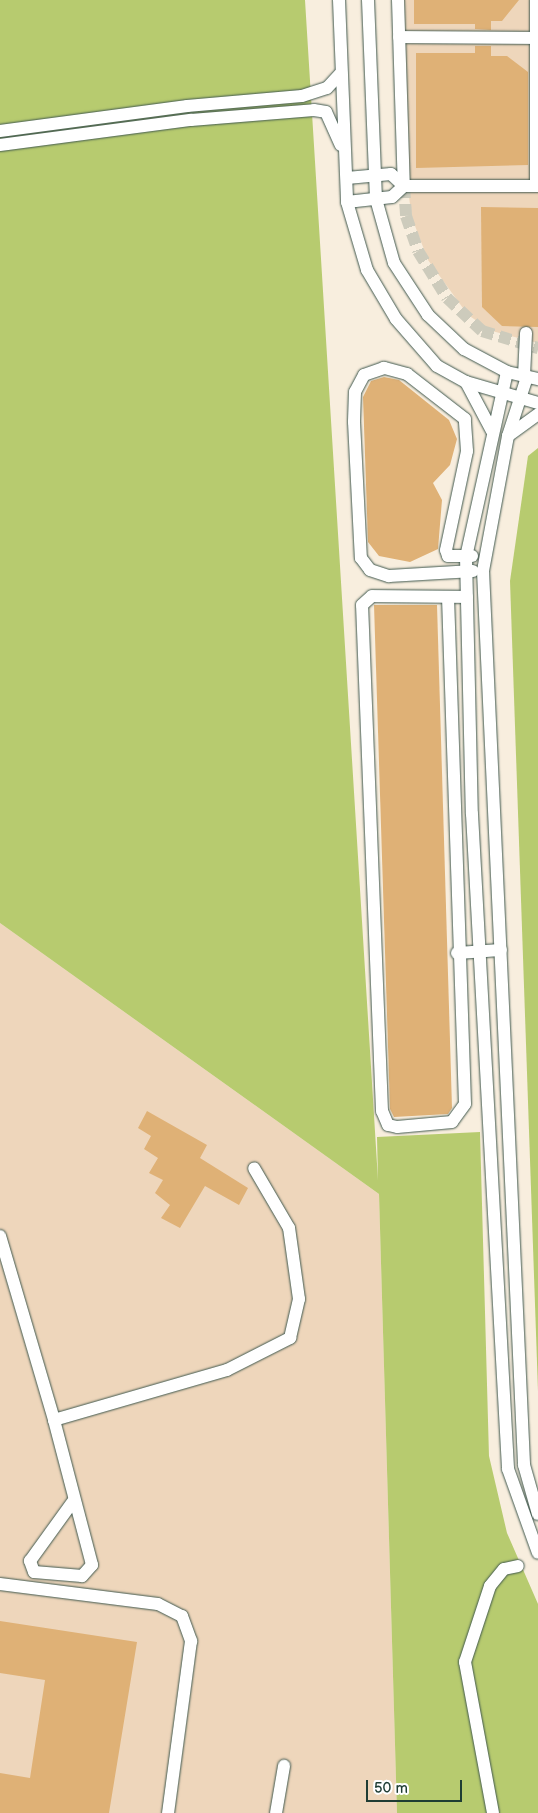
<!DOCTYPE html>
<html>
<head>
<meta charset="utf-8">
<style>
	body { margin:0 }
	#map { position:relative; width:538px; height:1813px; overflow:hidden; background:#f8eede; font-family:"Balsamiq Sans",sans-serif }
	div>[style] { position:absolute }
	.built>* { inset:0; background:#eed6bb }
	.green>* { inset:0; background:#b7cb6f }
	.building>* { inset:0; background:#dfb176 }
	.minor-tunnel>* { height:12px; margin-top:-6px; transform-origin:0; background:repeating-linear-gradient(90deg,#cdcbbc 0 12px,transparent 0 18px) }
	.roads { filter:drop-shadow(0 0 1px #40584e) drop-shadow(0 0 1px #40584e) }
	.minor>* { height:12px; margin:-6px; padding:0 6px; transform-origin:6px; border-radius:6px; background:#fff }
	span { translate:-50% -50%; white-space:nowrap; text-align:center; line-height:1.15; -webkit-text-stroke:4.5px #fff; paint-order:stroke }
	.scale { position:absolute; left:366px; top:1780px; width:96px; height:22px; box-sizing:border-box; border:2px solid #1f3d34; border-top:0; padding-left:6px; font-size:15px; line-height:18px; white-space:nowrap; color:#1f3d34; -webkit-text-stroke:4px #fff; paint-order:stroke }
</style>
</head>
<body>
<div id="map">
	<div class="built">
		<i style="clip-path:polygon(402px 0,538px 0,538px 343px,492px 331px,468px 315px,428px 260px,412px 218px,403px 155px)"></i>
		<i style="clip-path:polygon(0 923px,379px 1194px,397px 1813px,0 1813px)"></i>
	</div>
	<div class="green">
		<i style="clip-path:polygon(0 0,305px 0,378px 1180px,377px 1137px,480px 1132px,489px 1456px,507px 1533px,538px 1604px,538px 1813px,397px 1813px,379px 1194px,0 923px)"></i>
		<i style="clip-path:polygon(538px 448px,538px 1391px,510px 581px,528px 456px)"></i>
	</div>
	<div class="building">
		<i style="clip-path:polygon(414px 0,519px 0,502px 21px,491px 21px,491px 30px,475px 29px,475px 24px,414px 24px)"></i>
		<i style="clip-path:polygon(475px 46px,491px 46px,491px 56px,507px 56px,528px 72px,528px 165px,416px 168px,416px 53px,475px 53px)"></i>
		<i style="clip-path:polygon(481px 207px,538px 208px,538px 327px,502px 326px,482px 307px)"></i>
		<i style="clip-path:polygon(384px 377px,399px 380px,449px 420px,457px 439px,450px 465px,433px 483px,442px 500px,438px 549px,410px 562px,379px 556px,368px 542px,363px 397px,371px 381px)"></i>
		<i style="clip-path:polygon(374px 605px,437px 605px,452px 1108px,448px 1114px,394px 1117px,390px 1109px)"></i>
		<i style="clip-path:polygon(147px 1111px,207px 1145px,200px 1158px,248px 1188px,239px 1205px,205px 1186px,180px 1228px,161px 1218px,170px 1205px,155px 1193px,163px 1180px,149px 1173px,158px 1158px,144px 1149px,151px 1136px,138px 1128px)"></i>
		<i style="clip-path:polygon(0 1621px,137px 1642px,109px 1813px,0 1813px,0 1773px,30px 1778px,45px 1680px,0 1673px)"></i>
	</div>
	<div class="minor-tunnel">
		<i style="left:404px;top:186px;width:30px;rotate:86deg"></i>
		<i style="left:406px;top:216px;width:37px;rotate:71deg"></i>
		<i style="left:418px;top:251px;width:55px;rotate:58.3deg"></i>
		<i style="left:447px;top:298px;width:48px;rotate:43.3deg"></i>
		<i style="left:482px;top:331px;width:59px;rotate:16.9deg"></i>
	</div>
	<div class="roads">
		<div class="minor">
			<i style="left:339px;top:0;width:202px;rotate:87.7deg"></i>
			<i style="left:347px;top:202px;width:71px;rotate:73.6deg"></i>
			<i style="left:367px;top:270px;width:57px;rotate:59.4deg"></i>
			<i style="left:396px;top:319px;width:62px;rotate:48.9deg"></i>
			<i style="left:437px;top:366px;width:33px;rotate:29deg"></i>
			<i style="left:466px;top:382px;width:75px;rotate:16.3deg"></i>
			<i style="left:368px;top:0;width:199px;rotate:87.7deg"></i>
			<i style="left:376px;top:199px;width:66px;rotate:74.3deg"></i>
			<i style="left:394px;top:263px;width:62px;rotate:56.8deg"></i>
			<i style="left:428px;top:315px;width:50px;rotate:43.4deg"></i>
			<i style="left:464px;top:349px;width:49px;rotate:28.1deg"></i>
			<i style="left:507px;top:372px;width:32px;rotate:13deg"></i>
			<i style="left:398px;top:0;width:186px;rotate:88.2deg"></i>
			<i style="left:399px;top:37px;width:139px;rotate:0.4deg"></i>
			<i style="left:0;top:131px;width:189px;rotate:-7.6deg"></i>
			<i style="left:187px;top:106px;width:115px;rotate:-5deg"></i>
			<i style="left:302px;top:96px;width:26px;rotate:-18deg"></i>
			<i style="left:327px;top:88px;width:21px;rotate:-47deg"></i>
			<i style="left:0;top:145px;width:193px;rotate:-7.5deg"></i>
			<i style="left:191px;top:120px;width:123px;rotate:-4.6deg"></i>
			<i style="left:314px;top:110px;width:12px;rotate:9deg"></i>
			<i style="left:326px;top:112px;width:36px;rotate:66deg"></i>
			<i style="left:347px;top:178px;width:44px;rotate:-5.2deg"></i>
			<i style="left:391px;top:174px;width:18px;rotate:43deg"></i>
			<i style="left:536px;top:186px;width:186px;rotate:-90deg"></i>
			<i style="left:347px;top:202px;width:45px;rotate:-6.3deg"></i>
			<i style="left:392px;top:197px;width:16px;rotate:-43deg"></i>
			<i style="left:404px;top:186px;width:134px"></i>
			<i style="left:507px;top:372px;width:189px;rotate:102.5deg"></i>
			<i style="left:466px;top:557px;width:257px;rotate:88.7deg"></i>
			<i style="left:472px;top:814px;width:656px;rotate:86.85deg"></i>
			<i style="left:508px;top:1469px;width:89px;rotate:70.3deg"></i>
			<i style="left:524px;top:376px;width:43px;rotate:-87.3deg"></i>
			<i style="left:527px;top:377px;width:62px;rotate:107.9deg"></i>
			<i style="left:508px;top:436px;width:137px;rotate:100.5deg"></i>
			<i style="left:483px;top:571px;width:895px;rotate:87.37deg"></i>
			<i style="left:524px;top:1465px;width:51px;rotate:74.1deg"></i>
			<i style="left:466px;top:382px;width:55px;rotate:62deg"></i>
			<i style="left:508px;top:436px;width:37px;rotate:-36deg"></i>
			<i style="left:472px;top:556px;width:24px;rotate:180deg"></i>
			<i style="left:448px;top:556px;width:6px;rotate:-108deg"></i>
			<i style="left:446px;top:550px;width:101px;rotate:-78deg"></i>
			<i style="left:467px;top:451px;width:32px;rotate:-94deg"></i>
			<i style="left:465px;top:419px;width:73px;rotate:-142.2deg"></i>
			<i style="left:407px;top:374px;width:24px;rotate:-165deg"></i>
			<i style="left:384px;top:368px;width:21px;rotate:161deg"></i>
			<i style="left:364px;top:375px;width:19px;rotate:118deg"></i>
			<i style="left:355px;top:392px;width:30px;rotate:92deg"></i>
			<i style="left:354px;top:422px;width:136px;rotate:87.1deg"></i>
			<i style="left:361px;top:558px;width:15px;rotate:53deg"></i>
			<i style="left:370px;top:570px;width:20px;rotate:18deg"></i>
			<i style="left:389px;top:576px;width:84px;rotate:-3.4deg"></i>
			<i style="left:448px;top:597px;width:507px;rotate:88.08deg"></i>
			<i style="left:465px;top:1104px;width:22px;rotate:126deg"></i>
			<i style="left:452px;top:1122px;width:55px;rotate:174.8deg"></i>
			<i style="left:397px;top:1127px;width:9px;rotate:-167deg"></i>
			<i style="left:388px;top:1125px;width:15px;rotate:-113deg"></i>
			<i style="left:382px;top:1111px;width:506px;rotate:-92.26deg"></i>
			<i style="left:362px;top:605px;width:13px;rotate:-42deg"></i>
			<i style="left:372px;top:596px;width:95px;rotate:0.6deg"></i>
			<i style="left:457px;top:953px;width:44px;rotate:-3.9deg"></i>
			<i style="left:0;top:1236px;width:192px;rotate:73.6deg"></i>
			<i style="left:54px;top:1420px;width:150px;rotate:75.3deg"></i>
			<i style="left:92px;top:1565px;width:15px;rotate:132deg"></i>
			<i style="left:82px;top:1576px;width:48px;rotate:-175.2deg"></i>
			<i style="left:34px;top:1572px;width:12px;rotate:-110deg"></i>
			<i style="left:30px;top:1561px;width:75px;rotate:-54.2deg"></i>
			<i style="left:54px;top:1420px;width:180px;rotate:-16.1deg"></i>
			<i style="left:227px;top:1370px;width:71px;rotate:-26.9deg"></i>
			<i style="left:290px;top:1338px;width:40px;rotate:-77deg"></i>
			<i style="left:299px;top:1299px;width:72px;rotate:-98deg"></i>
			<i style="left:289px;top:1228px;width:69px;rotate:-120.3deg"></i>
			<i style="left:0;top:1584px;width:159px;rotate:7.2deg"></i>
			<i style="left:158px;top:1604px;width:27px;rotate:27deg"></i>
			<i style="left:182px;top:1616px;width:27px;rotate:70deg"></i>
			<i style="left:191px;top:1641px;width:174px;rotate:97.6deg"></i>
			<i style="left:276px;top:1813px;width:48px;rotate:-80.3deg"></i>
			<i style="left:493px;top:1813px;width:154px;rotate:-100.5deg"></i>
			<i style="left:465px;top:1662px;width:80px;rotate:-71.8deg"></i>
			<i style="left:490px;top:1586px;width:22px;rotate:-51deg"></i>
			<i style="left:504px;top:1569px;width:14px;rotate:-12deg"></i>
		</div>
	</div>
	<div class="scale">50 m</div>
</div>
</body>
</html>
